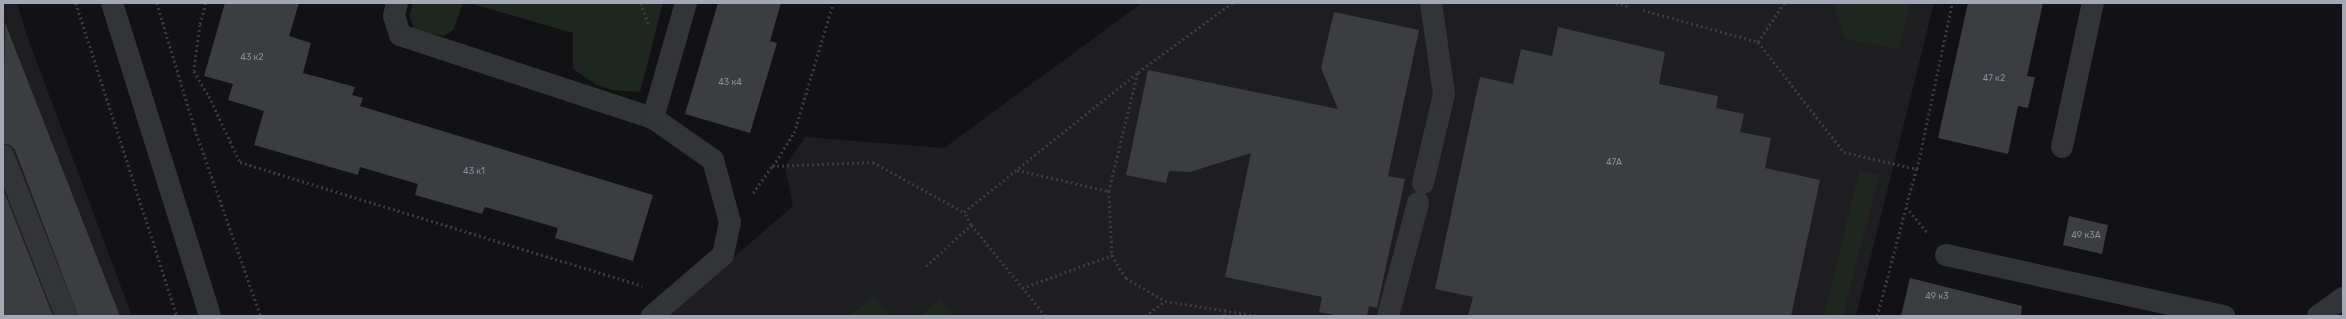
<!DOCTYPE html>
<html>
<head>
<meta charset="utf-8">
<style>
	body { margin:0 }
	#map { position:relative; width:2346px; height:319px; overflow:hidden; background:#121214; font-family:Rubik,sans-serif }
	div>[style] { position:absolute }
	.built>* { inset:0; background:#1e1e20 }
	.green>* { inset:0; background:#1e261f }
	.building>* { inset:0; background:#3c3d41 }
	.path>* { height:2.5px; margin-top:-1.25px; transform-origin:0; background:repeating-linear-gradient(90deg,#393b3f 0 2px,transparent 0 5px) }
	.minor>* { height:22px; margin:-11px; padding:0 11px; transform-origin:11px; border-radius:11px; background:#333438 }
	span { translate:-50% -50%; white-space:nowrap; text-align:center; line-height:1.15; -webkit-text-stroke:3px #0d0d0e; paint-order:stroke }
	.number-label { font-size:9px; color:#8a8d97 }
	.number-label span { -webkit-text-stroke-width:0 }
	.frame { position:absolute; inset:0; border:4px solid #a4a8b4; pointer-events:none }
</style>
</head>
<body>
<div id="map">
	<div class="built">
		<i style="clip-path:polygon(3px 3px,17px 3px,27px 36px,132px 316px,3px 316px)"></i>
		<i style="clip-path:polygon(1142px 3px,1934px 3px,1856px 316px,666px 316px,793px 206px,785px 167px,805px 137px,944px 148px)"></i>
	</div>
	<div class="green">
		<i style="clip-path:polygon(413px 3px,463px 3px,453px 30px,443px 36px,415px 30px,409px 16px)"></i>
		<i style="clip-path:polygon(469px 3px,663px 3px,640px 92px,613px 90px,597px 85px,573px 69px,573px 33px)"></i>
		<i style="clip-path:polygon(1833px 3px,1911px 3px,1899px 49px,1845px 39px)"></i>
		<i style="clip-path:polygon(1859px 170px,1879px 175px,1843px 316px,1824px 316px)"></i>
		<i style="clip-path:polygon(874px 296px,890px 316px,849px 316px)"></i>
		<i style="clip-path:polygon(940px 299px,954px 316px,920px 316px)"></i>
	</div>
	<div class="building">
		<i style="clip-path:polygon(225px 3px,299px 3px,289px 36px,311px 43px,303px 73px,355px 87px,352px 95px,363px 98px,360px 106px,653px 195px,633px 261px,555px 238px,558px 228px,485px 207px,482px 214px,415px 195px,418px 184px,360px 167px,358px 175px,254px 145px,264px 111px,228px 100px,233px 84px,204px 76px)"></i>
		<i style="clip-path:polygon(718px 3px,781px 3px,770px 41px,777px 43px,750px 133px,685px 114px)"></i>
		<i style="clip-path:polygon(1968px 3px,2043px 3px,2027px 76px,2035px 77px,2028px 108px,2018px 106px,2008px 154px,1938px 138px)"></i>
		<i style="clip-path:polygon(1334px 12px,1419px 30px,1388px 176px,1405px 179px,1377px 308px,1369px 306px,1367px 316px,1339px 316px,1319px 312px,1322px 297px,1225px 277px,1251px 153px,1190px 172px,1169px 171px,1166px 183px,1126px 175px,1148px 70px,1338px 109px,1321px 68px)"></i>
		<i style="clip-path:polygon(5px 23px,120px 316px,78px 316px,15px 150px,10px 145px,3px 143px)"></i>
		<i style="clip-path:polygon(1558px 27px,1665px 52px,1659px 84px,1718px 96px,1716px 108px,1744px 114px,1740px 132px,1771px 138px,1765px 168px,1820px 180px,1791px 316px,1468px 316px,1473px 297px,1435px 289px,1480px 77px,1513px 84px,1521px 49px,1552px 56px)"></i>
		<i style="clip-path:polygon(3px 189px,53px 316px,3px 316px)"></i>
		<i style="clip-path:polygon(2069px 216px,2108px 225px,2102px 254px,2063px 245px)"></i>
		<i style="clip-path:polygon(1910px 278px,2022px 306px,2021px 316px,1901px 316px)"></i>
	</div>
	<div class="path">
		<i style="left:76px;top:3px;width:329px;rotate:72.1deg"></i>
		<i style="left:157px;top:3px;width:132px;rotate:73.2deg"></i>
		<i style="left:195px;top:129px;width:198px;rotate:70.6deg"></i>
		<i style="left:206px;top:3px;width:23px;rotate:105deg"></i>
		<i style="left:200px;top:25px;width:46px;rotate:97.4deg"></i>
		<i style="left:194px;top:71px;width:29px;rotate:59deg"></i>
		<i style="left:209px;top:96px;width:73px;rotate:64.8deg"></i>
		<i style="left:240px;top:162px;width:421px;rotate:17.1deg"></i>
		<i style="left:641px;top:3px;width:23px;rotate:70deg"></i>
		<i style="left:1616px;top:3px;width:12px;rotate:14deg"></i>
		<i style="left:1643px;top:10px;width:119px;rotate:15.5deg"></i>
		<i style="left:1758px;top:42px;width:140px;rotate:52deg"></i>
		<i style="left:1844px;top:152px;width:75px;rotate:13.1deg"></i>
		<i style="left:1917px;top:169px;width:170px;rotate:-78.1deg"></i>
		<i style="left:1758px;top:42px;width:47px;rotate:-56.3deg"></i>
		<i style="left:1138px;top:73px;width:122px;rotate:103.8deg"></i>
		<i style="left:1109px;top:191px;width:64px;rotate:87.3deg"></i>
		<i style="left:1112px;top:255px;width:27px;rotate:59deg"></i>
		<i style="left:1126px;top:278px;width:45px;rotate:30.5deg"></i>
		<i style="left:773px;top:166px;width:39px;rotate:-58deg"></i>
		<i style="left:794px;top:133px;width:136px;rotate:-73.3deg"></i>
		<i style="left:1917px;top:169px;width:40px;rotate:106deg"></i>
		<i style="left:1906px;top:207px;width:34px;rotate:50deg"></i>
		<i style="left:1017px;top:170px;width:94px;rotate:12.9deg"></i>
		<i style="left:753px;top:193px;width:33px;rotate:-55deg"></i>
		<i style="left:772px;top:166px;width:101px;rotate:-2.3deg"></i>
		<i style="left:873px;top:162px;width:104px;rotate:28.8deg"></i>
		<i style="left:926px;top:266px;width:61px;rotate:-42.3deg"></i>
		<i style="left:1022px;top:288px;width:96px;rotate:-20.1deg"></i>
		<i style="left:1045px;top:316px;width:117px;rotate:-129.1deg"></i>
		<i style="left:971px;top:225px;width:15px;rotate:-118deg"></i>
		<i style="left:964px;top:212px;width:223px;rotate:-38.8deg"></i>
		<i style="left:1138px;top:72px;width:117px;rotate:-36.3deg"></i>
		<i style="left:1145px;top:316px;width:25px;rotate:-37deg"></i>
		<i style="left:1165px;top:301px;width:95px;rotate:9.1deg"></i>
		<i style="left:1224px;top:316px;width:7px;rotate:-82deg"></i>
		<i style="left:1877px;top:316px;width:113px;rotate:-75.1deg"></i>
	</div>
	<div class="minor">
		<i style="left:112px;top:3px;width:328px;rotate:72.6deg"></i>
		<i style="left:397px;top:3px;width:13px;rotate:103deg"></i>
		<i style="left:394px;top:16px;width:20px;rotate:72deg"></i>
		<i style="left:400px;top:35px;width:266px;rotate:18.2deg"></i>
		<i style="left:653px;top:118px;width:73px;rotate:35deg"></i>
		<i style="left:713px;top:160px;width:64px;rotate:74.7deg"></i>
		<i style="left:730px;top:222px;width:34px;rotate:102deg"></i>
		<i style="left:723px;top:255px;width:94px;rotate:139.3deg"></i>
		<i style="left:653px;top:118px;width:120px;rotate:-74deg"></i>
		<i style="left:2062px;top:147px;width:147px;rotate:-77.9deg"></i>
		<i style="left:3px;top:155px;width:173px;rotate:68.6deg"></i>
		<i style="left:1423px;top:183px;width:91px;rotate:-76.7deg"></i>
		<i style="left:1444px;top:94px;width:92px;rotate:-98.1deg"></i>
		<i style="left:1946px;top:255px;width:285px;rotate:12.4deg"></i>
		<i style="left:1388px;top:316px;width:117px;rotate:-75.1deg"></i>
		<i style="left:2318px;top:316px;width:31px;rotate:-36deg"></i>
	</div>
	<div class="number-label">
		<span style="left:252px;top:57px">43 к2</span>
		<span style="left:1994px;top:78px">47 к2</span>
		<span style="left:730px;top:82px">43 к4</span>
		<span style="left:1614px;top:162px">47А</span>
		<span style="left:474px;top:171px">43 к1</span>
		<span style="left:2086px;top:235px">49 к3А</span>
		<span style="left:1937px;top:296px">49 к3</span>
	</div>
	<div class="frame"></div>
</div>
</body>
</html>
